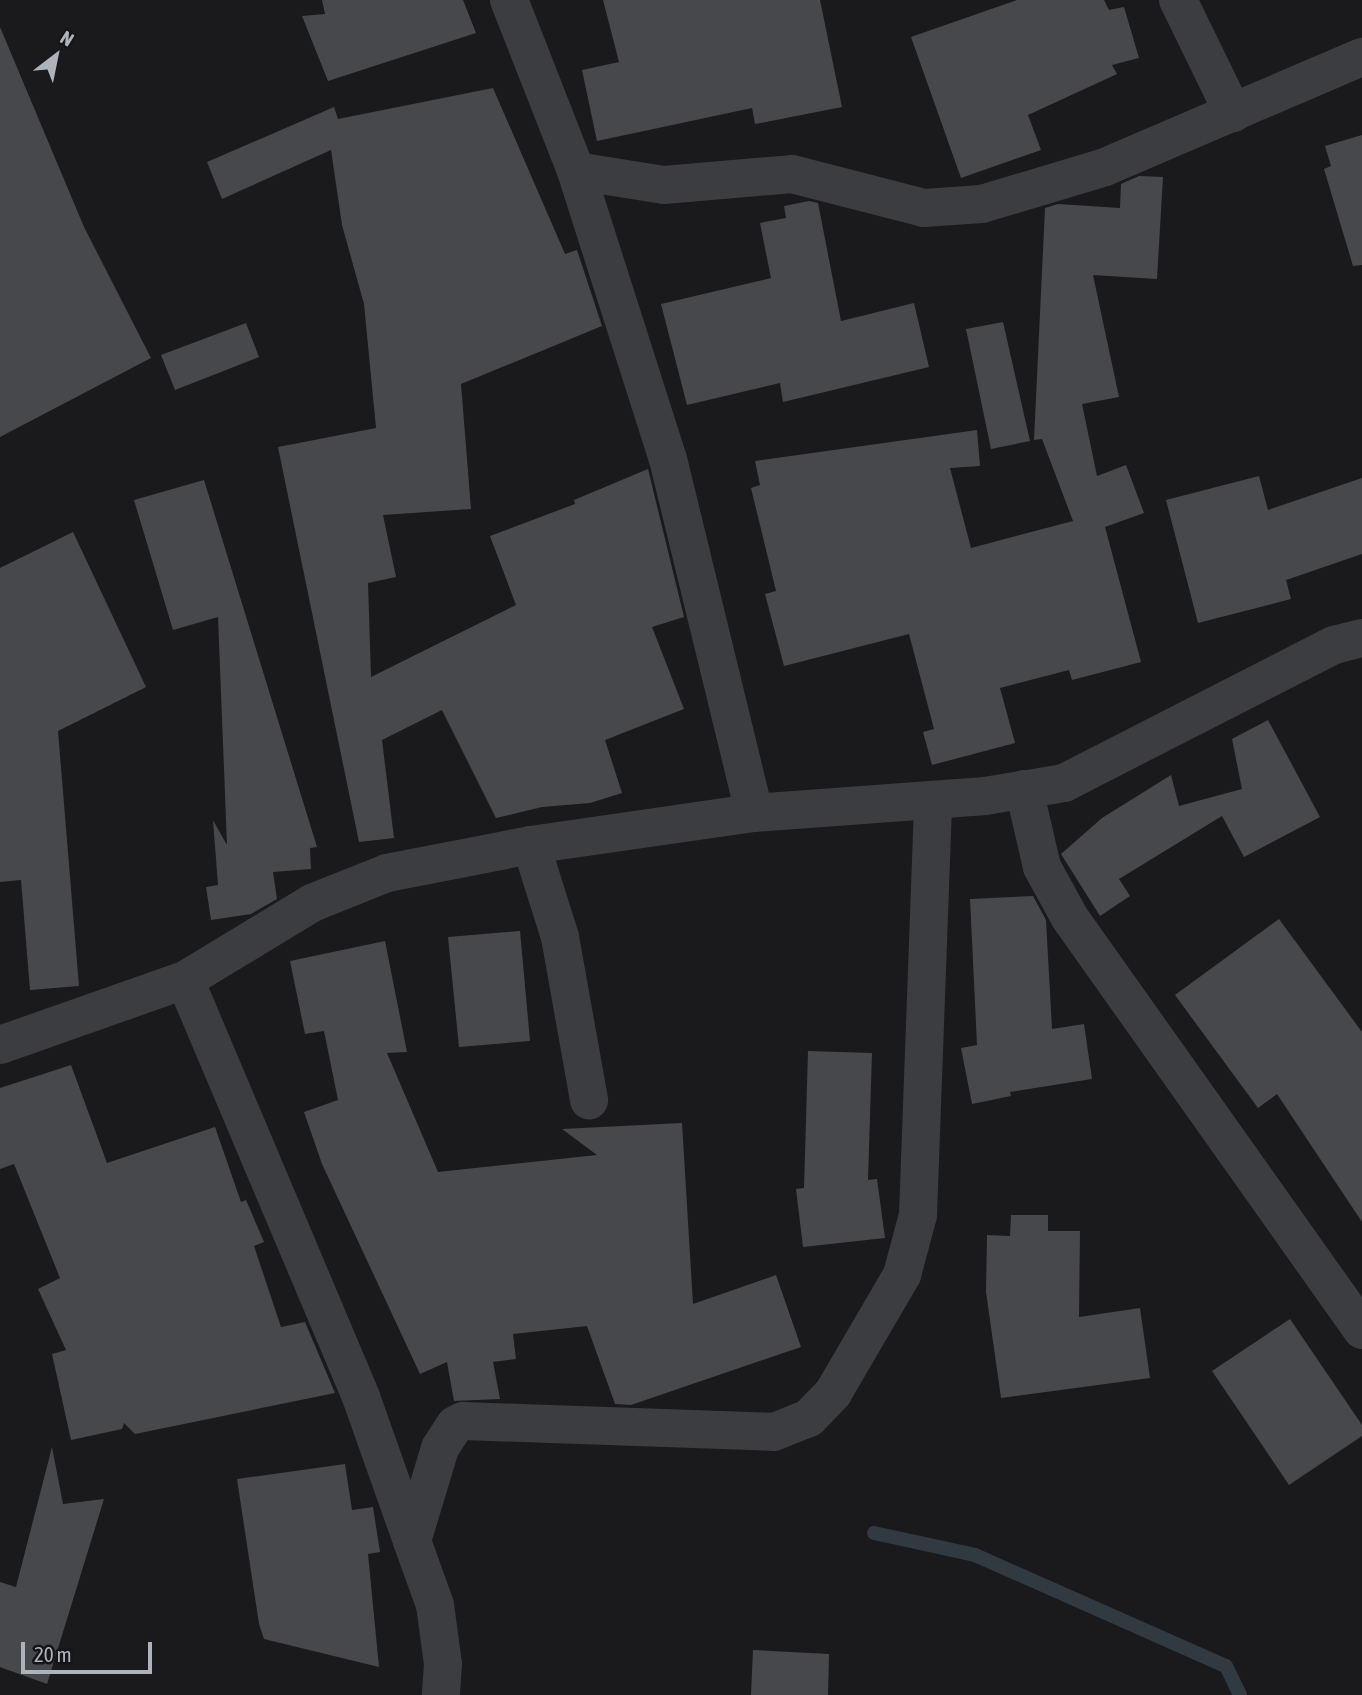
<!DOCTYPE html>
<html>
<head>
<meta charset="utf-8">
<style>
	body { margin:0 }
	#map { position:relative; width:1362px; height:1695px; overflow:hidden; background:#1a1a1c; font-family:"Asap Condensed",sans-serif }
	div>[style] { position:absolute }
	.stream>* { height:14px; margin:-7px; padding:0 7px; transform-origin:7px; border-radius:7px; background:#313a40 }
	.building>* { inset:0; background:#47484c }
	.minor>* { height:38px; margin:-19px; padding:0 19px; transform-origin:19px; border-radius:19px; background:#3c3d41 }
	span { translate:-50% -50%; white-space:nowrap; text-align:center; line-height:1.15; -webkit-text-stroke:5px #151518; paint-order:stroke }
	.north { position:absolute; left:21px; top:21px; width:70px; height:70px; -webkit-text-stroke:5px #151518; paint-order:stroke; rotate:32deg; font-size:19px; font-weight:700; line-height:28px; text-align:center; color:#aeb2bb }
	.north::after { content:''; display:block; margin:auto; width:24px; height:32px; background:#aeb2bb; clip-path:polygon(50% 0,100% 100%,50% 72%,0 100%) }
	.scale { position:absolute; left:21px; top:1642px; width:131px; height:32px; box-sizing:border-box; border:4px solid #aeb2bb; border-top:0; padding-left:9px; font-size:21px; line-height:24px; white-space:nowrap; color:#aeb2bb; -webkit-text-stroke:5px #151518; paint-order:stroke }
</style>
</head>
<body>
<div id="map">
	<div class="stream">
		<i style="left:874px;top:1533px;width:103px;rotate:12.3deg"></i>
		<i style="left:975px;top:1555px;width:274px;rotate:23.9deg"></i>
		<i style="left:1226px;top:1666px;width:32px;rotate:64deg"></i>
	</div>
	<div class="building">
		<i style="clip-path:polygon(322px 0,463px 0,476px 33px,328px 81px,302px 16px,325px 14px)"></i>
		<i style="clip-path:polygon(603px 0,820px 0,842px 107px,755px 124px,752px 108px,597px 141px,582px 70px,619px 62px)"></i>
		<i style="clip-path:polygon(1017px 0,1104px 0,1109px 10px,1124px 7px,1139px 58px,1112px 65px,1117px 74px,1028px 115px,1041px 150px,961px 178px,911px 37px)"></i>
		<i style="clip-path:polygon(0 27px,84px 227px,151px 358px,0 437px)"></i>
		<i style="clip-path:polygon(493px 88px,565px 254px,577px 250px,602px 326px,461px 384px,471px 509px,383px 515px,396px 577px,368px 583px,371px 677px,516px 605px,490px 536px,575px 504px,574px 500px,648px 469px,684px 617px,652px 627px,684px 709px,605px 740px,622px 793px,590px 803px,542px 807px,496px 818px,442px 710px,382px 740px,394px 838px,359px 842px,278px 447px,376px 428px,364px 304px,342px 225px,331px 150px,222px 199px,207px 162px,334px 107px,338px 119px)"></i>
		<i style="clip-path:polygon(1362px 135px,1362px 265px,1353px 266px,1324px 169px,1331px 166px,1325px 146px)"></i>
		<i style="clip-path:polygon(1139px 176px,1163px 177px,1157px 279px,1093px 275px,1119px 397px,1082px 404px,1097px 476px,1126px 465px,1144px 513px,1105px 527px,1141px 662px,1072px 680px,1069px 670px,1000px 688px,1015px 743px,932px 765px,923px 732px,934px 729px,909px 634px,784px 666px,765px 594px,776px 591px,751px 488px,760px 485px,755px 461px,977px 430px,980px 466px,950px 468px,971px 548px,1073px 521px,1042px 439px,1034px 440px,1045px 208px,1058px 204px,1120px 208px,1121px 184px)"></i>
		<i style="clip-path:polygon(809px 201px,818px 203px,841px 321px,914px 303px,929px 367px,783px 402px,780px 383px,687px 405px,661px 304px,771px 278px,760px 223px,786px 218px,784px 206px)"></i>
		<i style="clip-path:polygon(1003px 322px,1030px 441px,991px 449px,966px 329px)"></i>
		<i style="clip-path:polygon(246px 323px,259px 357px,175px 390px,161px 355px)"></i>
		<i style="clip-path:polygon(1259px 476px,1268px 510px,1362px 478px,1362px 554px,1286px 580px,1291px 599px,1198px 623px,1166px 500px)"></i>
		<i style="clip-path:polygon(204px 480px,317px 847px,310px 848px,311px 869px,273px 872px,277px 899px,251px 914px,211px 920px,206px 887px,218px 885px,213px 820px,227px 845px,218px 617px,173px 630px,134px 500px)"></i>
		<i style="clip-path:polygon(73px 532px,146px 687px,58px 731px,79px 986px,30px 990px,21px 880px,0 882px,0 568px)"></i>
		<i style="clip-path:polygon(1268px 720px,1320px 817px,1244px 857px,1222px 816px,1119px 879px,1130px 896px,1100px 916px,1061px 854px,1102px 818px,1171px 775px,1179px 806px,1242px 789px,1232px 739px)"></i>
		<i style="clip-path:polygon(1033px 896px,1046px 920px,1052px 1029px,1084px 1024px,1092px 1079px,1010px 1092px,1011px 1096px,972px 1104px,961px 1048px,977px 1045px,970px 899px)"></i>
		<i style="clip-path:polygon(1279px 919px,1362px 1032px,1362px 1222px,1277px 1094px,1258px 1108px,1175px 995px)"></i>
		<i style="clip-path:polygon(520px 931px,530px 1041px,459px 1047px,448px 937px)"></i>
		<i style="clip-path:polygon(385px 941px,407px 1052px,387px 1053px,438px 1172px,597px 1155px,562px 1129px,682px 1123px,693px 1304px,776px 1275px,801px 1347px,631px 1405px,615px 1404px,587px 1326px,513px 1334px,516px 1359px,493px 1362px,500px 1399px,454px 1401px,447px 1362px,420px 1374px,322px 1164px,304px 1112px,338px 1100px,324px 1031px,305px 1034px,290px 961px)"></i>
		<i style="clip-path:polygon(808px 1051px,872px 1053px,868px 1180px,877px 1179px,885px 1238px,803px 1247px,796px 1189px,804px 1188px)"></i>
		<i style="clip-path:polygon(71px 1065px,107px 1163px,215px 1127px,241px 1202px,246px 1200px,264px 1242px,254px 1246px,281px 1327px,305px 1322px,335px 1393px,135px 1434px,124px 1423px,122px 1429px,71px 1440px,52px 1354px,66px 1350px,38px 1289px,60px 1278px,14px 1164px,0 1169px,0 1088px)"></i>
		<i style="clip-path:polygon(1011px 1215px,1048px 1215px,1048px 1231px,1080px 1231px,1079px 1317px,1140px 1308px,1150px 1378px,1001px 1398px,986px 1292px,987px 1235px,1010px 1236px)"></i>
		<i style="clip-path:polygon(1290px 1319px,1362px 1425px,1362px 1436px,1289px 1485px,1212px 1371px)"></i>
		<i style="clip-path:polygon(52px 1447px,63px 1504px,104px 1499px,47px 1684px,0 1667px,0 1582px,16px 1587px)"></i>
		<i style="clip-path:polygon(345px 1464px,352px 1510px,373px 1507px,380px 1552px,368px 1554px,379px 1667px,264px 1639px,259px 1624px,237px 1479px)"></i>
		<i style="clip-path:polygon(753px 1650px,829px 1654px,828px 1695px,751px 1695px)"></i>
	</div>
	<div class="minor">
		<i style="left:509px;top:0;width:184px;rotate:68.6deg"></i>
		<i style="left:576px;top:171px;width:302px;rotate:72.3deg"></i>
		<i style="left:668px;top:459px;width:364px;rotate:76.3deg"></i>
		<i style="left:1178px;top:0;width:126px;rotate:64deg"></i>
		<i style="left:576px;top:171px;width:89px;rotate:9deg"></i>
		<i style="left:664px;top:185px;width:128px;rotate:-4.9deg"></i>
		<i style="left:792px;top:174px;width:136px;rotate:14.4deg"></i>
		<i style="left:924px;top:208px;width:58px;rotate:-3.9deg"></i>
		<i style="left:982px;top:204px;width:128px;rotate:-16.7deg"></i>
		<i style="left:1105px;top:167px;width:280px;rotate:-23.2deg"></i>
		<i style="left:1024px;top:789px;width:80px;rotate:77deg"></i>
		<i style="left:1042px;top:867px;width:58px;rotate:61.2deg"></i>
		<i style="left:1070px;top:918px;width:505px;rotate:54.67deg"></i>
		<i style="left:531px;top:845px;width:96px;rotate:72.5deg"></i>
		<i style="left:560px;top:937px;width:166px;rotate:79.9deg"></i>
		<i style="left:185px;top:980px;width:453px;rotate:67.1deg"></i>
		<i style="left:361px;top:1397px;width:153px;rotate:70.5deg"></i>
		<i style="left:412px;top:1541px;width:68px;rotate:70.2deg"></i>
		<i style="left:435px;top:1605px;width:60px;rotate:82.3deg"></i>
		<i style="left:443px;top:1664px;width:31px;rotate:94deg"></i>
		<i style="left:0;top:1045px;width:196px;rotate:-19.4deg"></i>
		<i style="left:185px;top:980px;width:149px;rotate:-31.2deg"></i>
		<i style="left:312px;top:903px;width:81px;rotate:-21.8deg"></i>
		<i style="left:387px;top:873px;width:147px;rotate:-11deg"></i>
		<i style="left:531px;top:845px;width:225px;rotate:-8.2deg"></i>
		<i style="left:754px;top:813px;width:232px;rotate:-4.2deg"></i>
		<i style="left:985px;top:796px;width:80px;rotate:-9.3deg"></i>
		<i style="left:1064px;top:783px;width:303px;rotate:-27.1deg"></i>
		<i style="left:1334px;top:645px;width:29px;rotate:-14deg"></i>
		<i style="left:412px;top:1541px;width:97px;rotate:-73.2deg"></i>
		<i style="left:440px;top:1448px;width:27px;rotate:-57deg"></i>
		<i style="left:455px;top:1425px;width:9px;rotate:-27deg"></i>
		<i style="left:463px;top:1421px;width:311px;rotate:2deg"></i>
		<i style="left:774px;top:1432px;width:38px;rotate:-22deg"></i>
		<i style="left:809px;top:1418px;width:35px;rotate:-46deg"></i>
		<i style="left:833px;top:1393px;width:137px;rotate:-59.7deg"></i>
		<i style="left:902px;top:1275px;width:62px;rotate:-75.1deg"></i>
		<i style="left:918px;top:1215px;width:415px;rotate:-87.9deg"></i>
	</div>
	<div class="north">N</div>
	<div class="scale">20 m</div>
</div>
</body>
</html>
